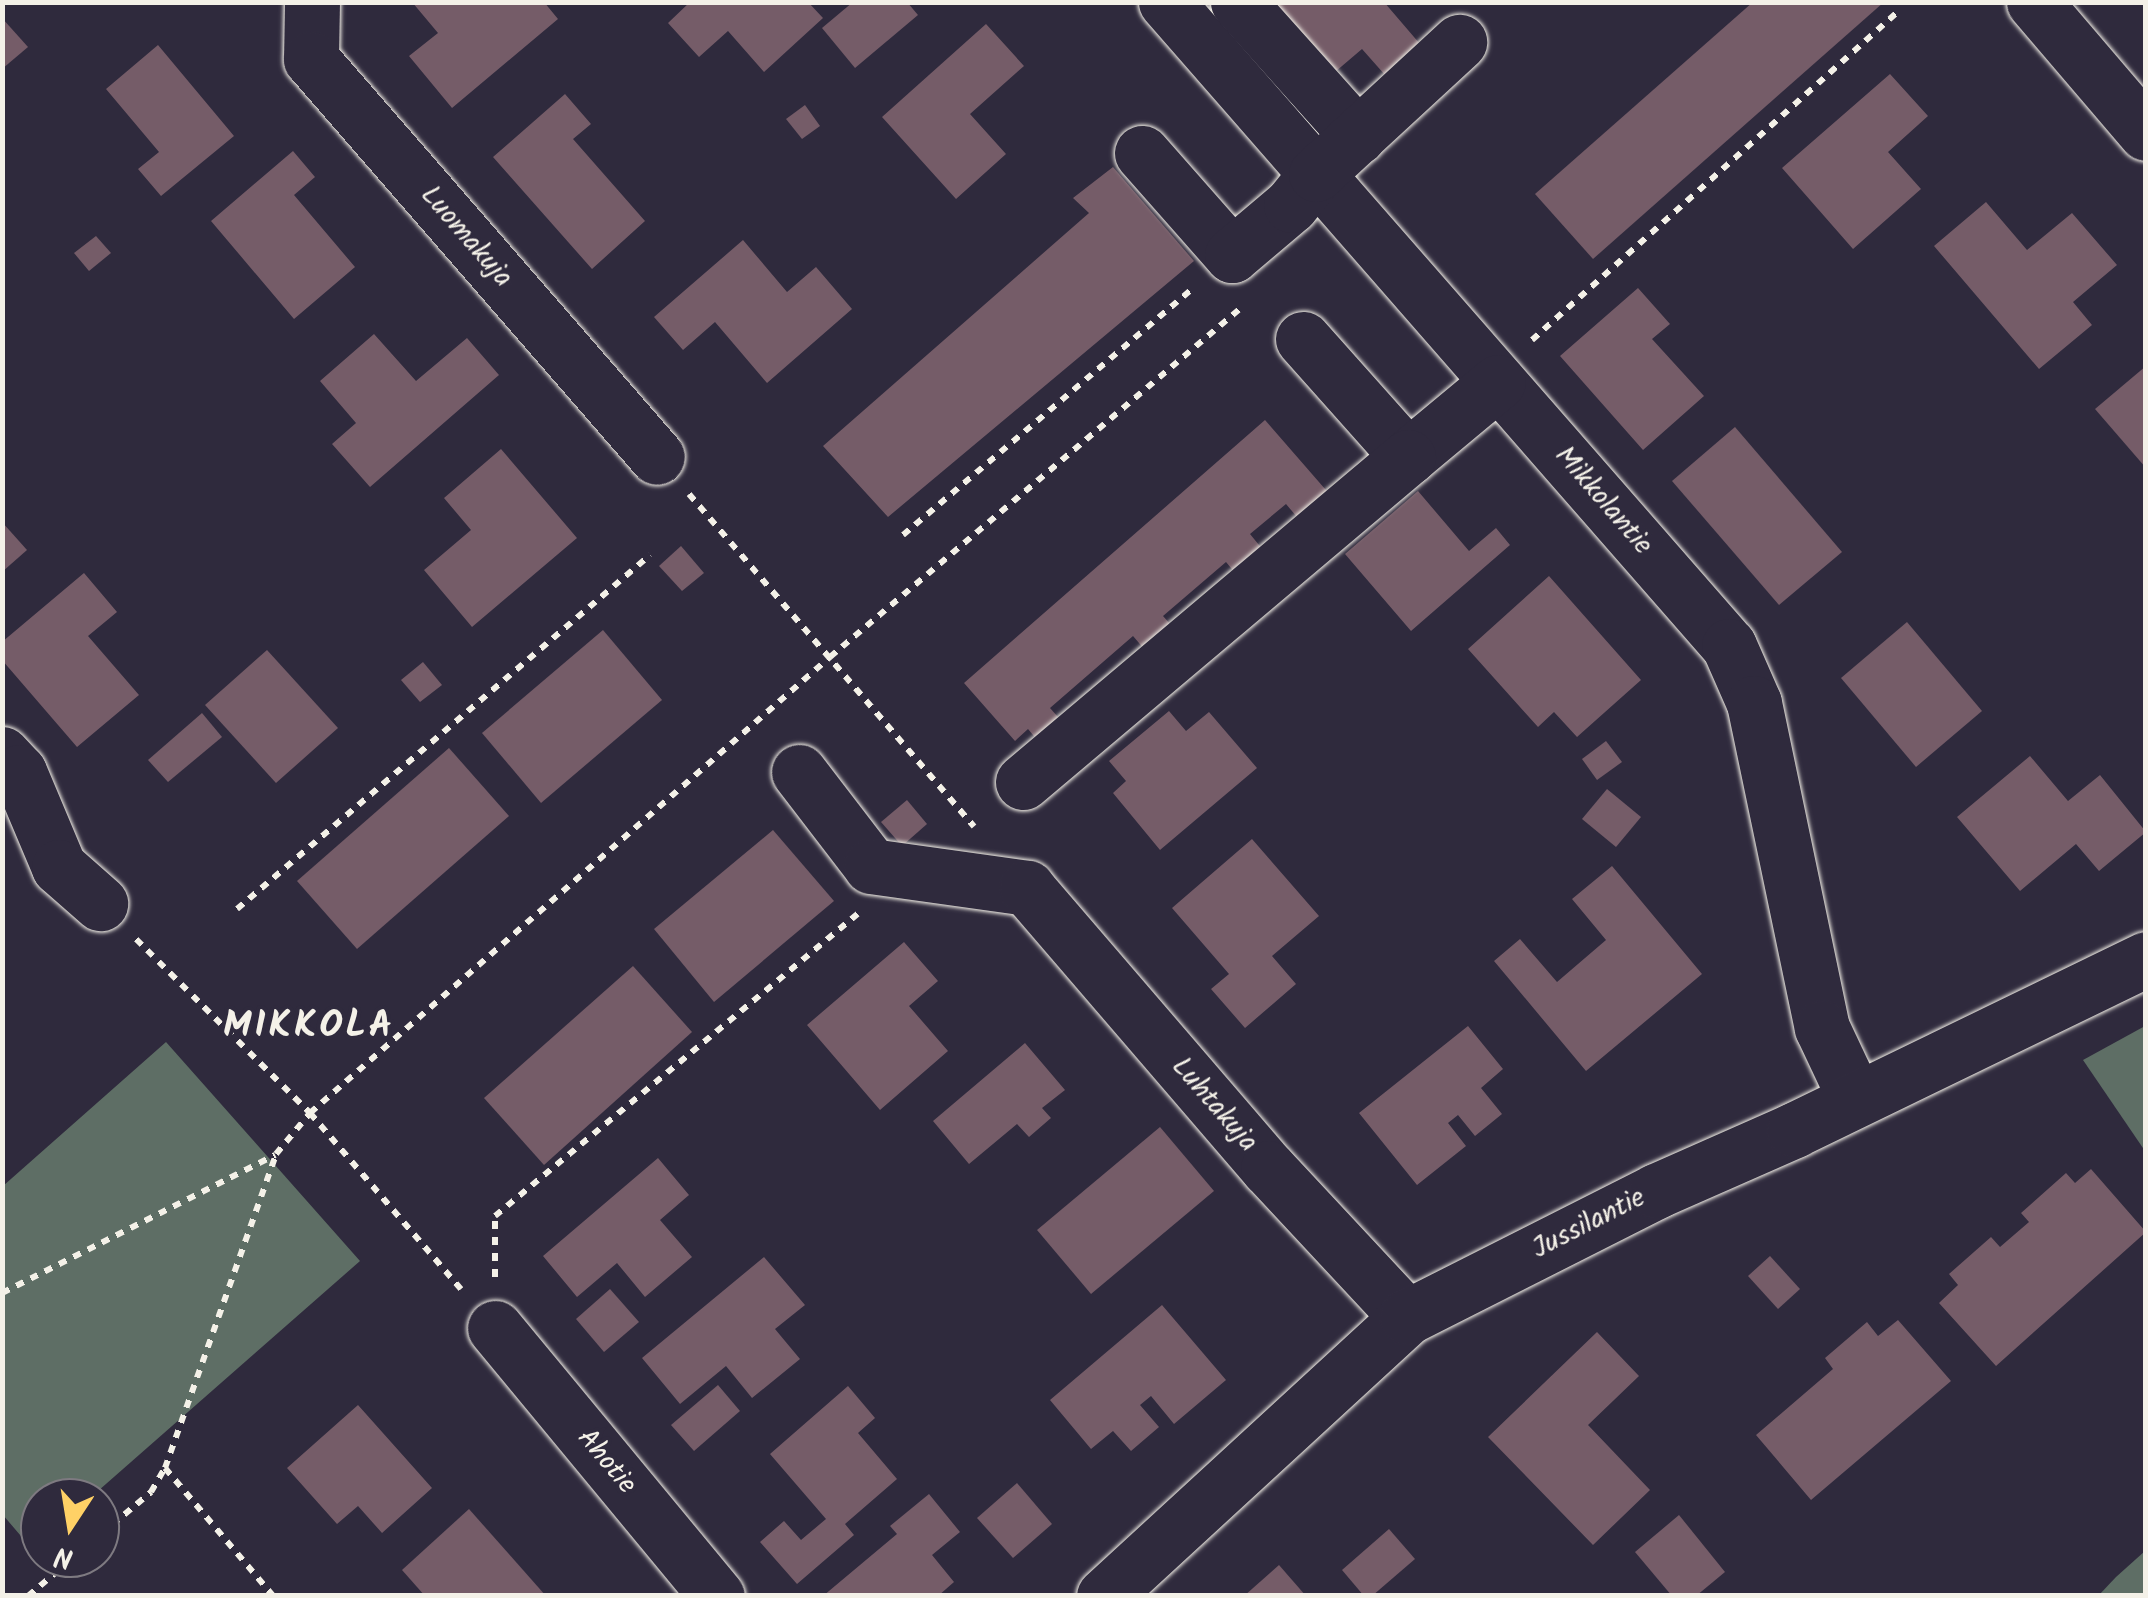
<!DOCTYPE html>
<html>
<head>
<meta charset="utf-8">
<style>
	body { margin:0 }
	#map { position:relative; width:2148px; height:1598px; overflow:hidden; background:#2f2a3d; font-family:Kalam,sans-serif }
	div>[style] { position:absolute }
	.green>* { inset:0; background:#5e6e65 }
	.building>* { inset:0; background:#755c68 }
	.path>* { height:6px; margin-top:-3px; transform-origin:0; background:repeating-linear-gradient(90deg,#f4f1e8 0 8px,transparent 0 16px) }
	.roads { filter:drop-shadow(0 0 2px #f4f1e8) drop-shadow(0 0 2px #f4f1e8) }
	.minor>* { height:55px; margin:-27.5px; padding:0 27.5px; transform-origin:27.5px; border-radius:27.5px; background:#2f2a3d }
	span { translate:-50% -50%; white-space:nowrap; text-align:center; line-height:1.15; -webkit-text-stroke:8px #2f2a3d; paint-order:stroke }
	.street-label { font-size:28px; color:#f4f1e8 }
	.district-label { font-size:38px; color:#f4f1e8; font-weight:700; letter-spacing:2.5px }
	.frame { position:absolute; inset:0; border:5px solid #f4f1e8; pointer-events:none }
	.north { position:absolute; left:20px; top:1478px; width:100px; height:100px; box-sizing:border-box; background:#2f2a3d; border:2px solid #7e7a81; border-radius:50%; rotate:192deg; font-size:28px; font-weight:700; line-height:40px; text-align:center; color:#f4f1e8 }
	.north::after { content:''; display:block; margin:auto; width:35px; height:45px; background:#ffd166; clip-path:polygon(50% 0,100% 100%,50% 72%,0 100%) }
</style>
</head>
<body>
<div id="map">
	<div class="green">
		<i style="clip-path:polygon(2145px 1026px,2145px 1151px,2083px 1060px)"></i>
		<i style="clip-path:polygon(166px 1042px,360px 1261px,90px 1498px,40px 1498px,40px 1542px,32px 1549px,3px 1515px,3px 1186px)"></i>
		<i style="clip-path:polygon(2145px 1551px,2145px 1595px,2099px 1595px,2116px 1577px)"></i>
	</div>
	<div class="building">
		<i style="clip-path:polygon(412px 2px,544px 2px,558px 19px,452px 108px,409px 56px,438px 33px)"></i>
		<i style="clip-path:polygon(690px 2px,808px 2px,823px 18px,764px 72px,728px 31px,699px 57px,668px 23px)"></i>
		<i style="clip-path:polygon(853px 2px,907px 2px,918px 15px,855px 68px,822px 28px)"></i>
		<i style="clip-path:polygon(1275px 2px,1384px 2px,1420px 44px,1385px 75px,1362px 49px,1335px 72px)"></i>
		<i style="clip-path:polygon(1753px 2px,1884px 2px,1593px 259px,1535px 194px)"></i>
		<i style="clip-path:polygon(2px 18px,28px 47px,2px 69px)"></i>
		<i style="clip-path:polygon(986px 24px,1024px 66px,970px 114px,1006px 154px,956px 199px,882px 117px)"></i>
		<i style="clip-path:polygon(158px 45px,234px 136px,161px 196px,138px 169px,159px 152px,106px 89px)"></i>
		<i style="clip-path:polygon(1890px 74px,1928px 116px,1888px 152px,1921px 189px,1853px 249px,1782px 168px)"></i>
		<i style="clip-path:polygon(565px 94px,591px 124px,573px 139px,645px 221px,592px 269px,493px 157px)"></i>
		<i style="clip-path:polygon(805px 105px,820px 126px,802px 139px,786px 119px)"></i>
		<i style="clip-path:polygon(293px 151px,315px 177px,294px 195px,355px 267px,294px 319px,211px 221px)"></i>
		<i style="clip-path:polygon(1113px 167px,1194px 261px,888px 517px,823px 446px,1089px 213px,1073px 198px)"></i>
		<i style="clip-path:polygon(1986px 202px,2027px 250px,2072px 213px,2117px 265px,2073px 302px,2092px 325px,2039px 369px,1934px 246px)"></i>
		<i style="clip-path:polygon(96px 236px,111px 253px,89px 271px,74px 253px)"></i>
		<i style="clip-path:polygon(743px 240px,787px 292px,816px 267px,852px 309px,767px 383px,715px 322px,683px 350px,654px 317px)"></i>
		<i style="clip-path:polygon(1638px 288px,1670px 324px,1652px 339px,1704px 396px,1643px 450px,1560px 356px)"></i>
		<i style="clip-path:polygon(374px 334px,416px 381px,467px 338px,499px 375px,370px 487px,332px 444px,356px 423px,320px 381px)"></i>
		<i style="clip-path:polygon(2146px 366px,2146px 468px,2095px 409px)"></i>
		<i style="clip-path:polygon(1265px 420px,1332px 497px,1302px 523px,1286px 504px,1250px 534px,1268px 556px,1241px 580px,1226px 562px,1163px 616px,1178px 633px,1151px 657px,1133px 636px,1050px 708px,1066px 726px,1043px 747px,1028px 729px,1015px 741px,964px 683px)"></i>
		<i style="clip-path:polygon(1735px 427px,1842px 552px,1779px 605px,1672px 481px)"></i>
		<i style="clip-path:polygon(501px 449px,577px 538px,472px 627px,424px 570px,471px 530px,444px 498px)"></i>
		<i style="clip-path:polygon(1418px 491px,1469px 551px,1496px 528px,1510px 545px,1411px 631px,1345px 554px)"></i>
		<i style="clip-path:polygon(2px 522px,27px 550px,2px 572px)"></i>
		<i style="clip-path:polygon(681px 546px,704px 573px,682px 591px,659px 566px)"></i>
		<i style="clip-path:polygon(84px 573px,117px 612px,88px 636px,139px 695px,77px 747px,2px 660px,2px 642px)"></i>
		<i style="clip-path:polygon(1549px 576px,1641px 680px,1577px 737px,1554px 712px,1538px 727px,1468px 649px)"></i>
		<i style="clip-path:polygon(1907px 622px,1982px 711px,1916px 767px,1841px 678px)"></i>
		<i style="clip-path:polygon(603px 630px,662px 700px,541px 803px,482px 733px)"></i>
		<i style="clip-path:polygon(267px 650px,338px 728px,276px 783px,205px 705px)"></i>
		<i style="clip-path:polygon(423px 662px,442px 685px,420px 702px,401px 680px)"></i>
		<i style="clip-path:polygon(1169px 711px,1186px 731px,1209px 712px,1257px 768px,1160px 850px,1113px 793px,1126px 781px,1109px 761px)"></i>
		<i style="clip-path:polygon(202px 713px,222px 737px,168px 782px,148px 760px)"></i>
		<i style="clip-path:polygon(1606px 741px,1622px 762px,1597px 780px,1582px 759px)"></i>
		<i style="clip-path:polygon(449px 748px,509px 816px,357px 949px,297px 881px)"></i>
		<i style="clip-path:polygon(2030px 756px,2068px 801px,2100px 775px,2146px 832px,2099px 871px,2076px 844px,2020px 891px,1957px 817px)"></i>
		<i style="clip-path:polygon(1607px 789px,1641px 817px,1616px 847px,1582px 819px)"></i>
		<i style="clip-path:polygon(907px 800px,927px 824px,902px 846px,881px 822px)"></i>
		<i style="clip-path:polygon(773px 830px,834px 901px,714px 1002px,654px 929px)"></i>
		<i style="clip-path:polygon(1252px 839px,1319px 916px,1272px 956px,1296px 984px,1245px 1028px,1211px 989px,1229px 974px,1172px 908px)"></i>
		<i style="clip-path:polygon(1612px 866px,1702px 974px,1586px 1071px,1494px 961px,1520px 939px,1557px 982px,1606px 940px,1572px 899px)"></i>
		<i style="clip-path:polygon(904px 942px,938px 981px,909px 1006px,948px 1051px,880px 1110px,807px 1025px)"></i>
		<i style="clip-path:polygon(633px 966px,692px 1032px,544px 1165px,484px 1098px)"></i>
		<i style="clip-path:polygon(1468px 1026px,1503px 1069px,1481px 1088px,1502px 1114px,1475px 1136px,1458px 1115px,1448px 1123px,1466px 1146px,1417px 1185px,1359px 1113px)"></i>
		<i style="clip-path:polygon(1025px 1043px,1065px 1090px,1042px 1108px,1051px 1118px,1029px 1137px,1017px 1124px,969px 1164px,933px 1121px)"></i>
		<i style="clip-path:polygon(1160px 1127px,1214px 1191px,1091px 1294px,1037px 1230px)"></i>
		<i style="clip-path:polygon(658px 1158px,689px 1195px,660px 1220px,692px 1257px,645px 1297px,617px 1263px,577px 1297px,543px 1256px)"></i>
		<i style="clip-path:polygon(2091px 1169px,2146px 1232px,1996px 1366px,1939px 1303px,1958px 1285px,1949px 1274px,1991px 1237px,2000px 1247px,2029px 1222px,2021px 1213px,2066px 1173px,2075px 1183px)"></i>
		<i style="clip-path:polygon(1770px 1256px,1800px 1289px,1778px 1309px,1748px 1276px)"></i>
		<i style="clip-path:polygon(764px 1257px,805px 1305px,775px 1329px,800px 1359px,752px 1398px,726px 1366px,680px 1404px,642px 1358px)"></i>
		<i style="clip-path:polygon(610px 1289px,639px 1322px,604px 1352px,576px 1319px)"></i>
		<i style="clip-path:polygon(1162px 1305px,1226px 1380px,1174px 1424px,1151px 1396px,1140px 1405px,1159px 1427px,1131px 1451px,1113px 1431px,1091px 1449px,1050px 1400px)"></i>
		<i style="clip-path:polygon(1898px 1320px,1951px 1381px,1811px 1500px,1756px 1435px,1833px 1369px,1825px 1358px,1867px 1322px,1878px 1336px)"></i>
		<i style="clip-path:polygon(1597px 1332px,1639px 1376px,1588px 1425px,1650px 1490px,1593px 1545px,1488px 1437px)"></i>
		<i style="clip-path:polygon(718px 1385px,740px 1411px,694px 1451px,671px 1425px)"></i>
		<i style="clip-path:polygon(848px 1386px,875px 1418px,858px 1433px,897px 1479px,845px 1524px,854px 1535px,797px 1584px,760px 1542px,784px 1521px,801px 1540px,826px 1519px,770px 1454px)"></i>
		<i style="clip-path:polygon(358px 1405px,432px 1488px,382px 1533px,358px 1506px,337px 1524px,287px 1468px)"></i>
		<i style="clip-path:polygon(1017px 1483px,1052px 1524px,1013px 1558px,977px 1518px)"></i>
		<i style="clip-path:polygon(929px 1494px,960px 1532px,932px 1555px,954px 1582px,938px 1596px,823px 1596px,897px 1534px,890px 1526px)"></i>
		<i style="clip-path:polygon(469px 1509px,546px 1596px,425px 1596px,402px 1570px)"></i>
		<i style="clip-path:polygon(1679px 1515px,1725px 1572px,1696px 1596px,1672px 1596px,1635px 1552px)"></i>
		<i style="clip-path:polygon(1389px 1529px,1415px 1559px,1372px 1596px,1364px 1596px,1342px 1570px)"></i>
		<i style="clip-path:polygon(1279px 1565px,1306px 1596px,1244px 1596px)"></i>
	</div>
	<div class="path">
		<i style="left:1532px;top:340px;width:494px;rotate:-41.9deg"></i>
		<i style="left:689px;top:494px;width:438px;rotate:49.4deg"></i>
		<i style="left:903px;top:535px;width:378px;rotate:-40.4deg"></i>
		<i style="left:237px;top:909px;width:544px;rotate:-40.6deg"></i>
		<i style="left:136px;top:939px;width:246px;rotate:45deg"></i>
		<i style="left:310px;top:1113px;width:232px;rotate:49.4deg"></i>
		<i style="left:495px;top:1277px;width:61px;rotate:-90deg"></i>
		<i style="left:495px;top:1216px;width:472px;rotate:-39.8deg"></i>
		<i style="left:2px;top:1293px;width:306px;rotate:-26.8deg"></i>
		<i style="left:165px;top:1468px;width:167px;rotate:49.8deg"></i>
		<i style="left:100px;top:1535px;width:67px;rotate:-40.1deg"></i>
		<i style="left:151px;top:1492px;width:28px;rotate:-60deg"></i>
		<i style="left:165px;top:1468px;width:333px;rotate:-70.5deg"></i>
		<i style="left:276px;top:1154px;width:53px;rotate:-50.3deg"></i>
		<i style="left:310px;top:1113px;width:692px;rotate:-41.25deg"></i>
		<i style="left:830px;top:657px;width:541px;rotate:-40.35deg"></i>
		<i style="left:28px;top:1596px;width:59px;rotate:-40.2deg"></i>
	</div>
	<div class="roads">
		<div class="minor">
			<i style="left:312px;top:2px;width:57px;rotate:91deg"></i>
			<i style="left:311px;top:59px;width:527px;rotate:49deg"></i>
			<i style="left:1166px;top:2px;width:855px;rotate:48.84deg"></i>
			<i style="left:1729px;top:646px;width:62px;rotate:66.3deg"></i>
			<i style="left:1754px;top:703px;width:332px;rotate:78.2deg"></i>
			<i style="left:1822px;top:1028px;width:77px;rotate:64.8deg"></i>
			<i style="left:1238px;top:2px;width:180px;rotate:48.2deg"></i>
			<i style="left:2034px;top:2px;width:172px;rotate:49.5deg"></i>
			<i style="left:1142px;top:153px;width:136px;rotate:48.6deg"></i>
			<i style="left:1232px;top:255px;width:77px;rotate:-40.3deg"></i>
			<i style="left:1291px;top:205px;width:40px;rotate:-51deg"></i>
			<i style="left:1316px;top:174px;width:195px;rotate:-42.7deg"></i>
			<i style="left:1303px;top:339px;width:158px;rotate:48.3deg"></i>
			<i style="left:1408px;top:457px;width:117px;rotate:-39.8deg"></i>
			<i style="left:2px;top:754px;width:25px;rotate:47deg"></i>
			<i style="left:19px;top:772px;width:103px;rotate:67.2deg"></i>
			<i style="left:59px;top:867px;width:55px;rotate:41.3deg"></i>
			<i style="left:799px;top:772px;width:118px;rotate:52.5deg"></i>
			<i style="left:871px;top:866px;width:158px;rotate:8deg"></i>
			<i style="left:1027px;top:888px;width:369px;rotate:49.3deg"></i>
			<i style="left:1268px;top:1168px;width:204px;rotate:47deg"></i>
			<i style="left:1023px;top:782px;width:504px;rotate:-40.17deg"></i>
			<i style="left:495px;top:1328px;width:348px;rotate:50.4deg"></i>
			<i style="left:1104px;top:1596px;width:412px;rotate:-42.6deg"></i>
			<i style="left:1407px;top:1317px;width:279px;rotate:-26.8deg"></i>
			<i style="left:1656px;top:1191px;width:151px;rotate:-23.8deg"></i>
			<i style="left:1794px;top:1130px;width:391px;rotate:-25.9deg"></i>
		</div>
	</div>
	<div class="street-label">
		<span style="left:466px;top:237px;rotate:49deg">Luomakuja</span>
		<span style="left:1603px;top:501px;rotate:49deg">Mikkolantie</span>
		<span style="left:1214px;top:1105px;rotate:49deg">Luhtakuja</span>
		<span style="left:1589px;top:1224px;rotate:-27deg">Jussilantie</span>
		<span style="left:606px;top:1462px;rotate:50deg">Ahotie</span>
	</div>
	<div class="district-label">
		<span style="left:309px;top:1028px">MIKKOLA</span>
	</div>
	<div class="frame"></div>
	<div class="north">N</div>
</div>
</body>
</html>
